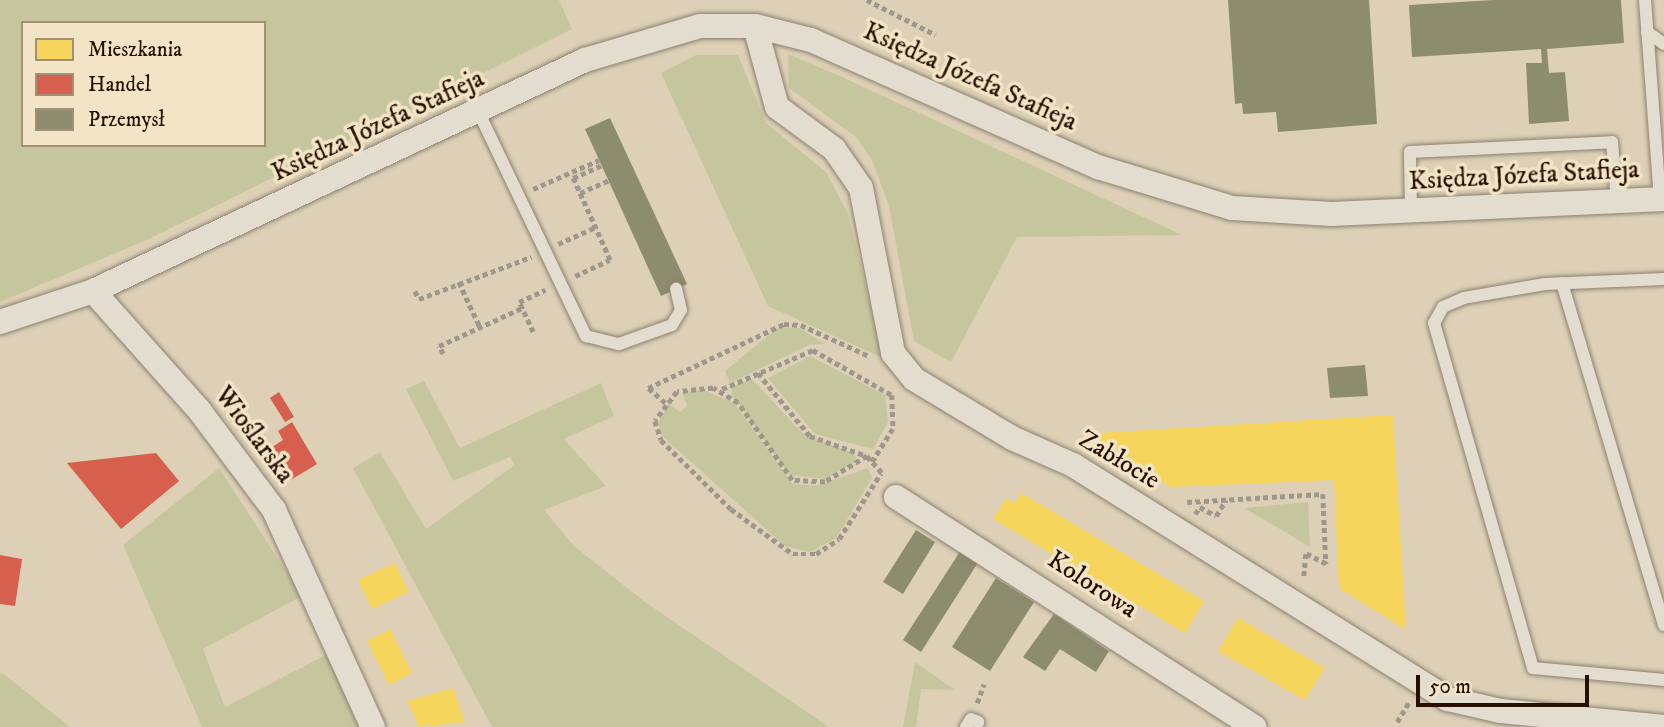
<!DOCTYPE html>
<html>
<head>
<meta charset="utf-8">
<style>
	body { margin:0 }
	#map { position:relative; width:1664px; height:727px; overflow:hidden; background:#ddd0b6; font-family:"IM FELL DW Pica",serif }
	div>[style] { position:absolute }
	.green>* { inset:0; background:#c6c69e }
	.homes>* { inset:0; background:#f6d55c }
	.shops>* { inset:0; background:#d6604d }
	.industry>* { inset:0; background:#8c8c6e }
	.path>* { height:4.5px; margin-top:-2.25px; transform-origin:0; background:repeating-linear-gradient(90deg,#9e978c 0 5px,transparent 0 8.5px) }
	.roads { filter:drop-shadow(0 0 2px #8c8171) drop-shadow(0 0 2px #8c8171) }
	.service>* { height:12px; margin:-6px; padding:0 6px; transform-origin:6px; border-radius:6px; background:#e3ddd0 }
	.minor>* { height:24px; margin:-12px; padding:0 12px; transform-origin:12px; border-radius:12px; background:#e3ddd0 }
	span { translate:-50% -50%; white-space:nowrap; text-align:center; line-height:1.15; -webkit-text-stroke:7px #f3e4c6; paint-order:stroke }
	.street-label { font-size:26px; color:#260f00 }
	.legend { position:absolute; left:21px; top:21px; width:245px; height:126px; box-sizing:border-box; background:#f3e4c6; border:2px solid #a18f77; margin:0; padding:9px 12px; list-style:none; font-size:21px; color:#260f00 }
	.legend li { display:flex; align-items:center; gap:14px; height:35px }
	.legend b { width:35px; border:2px solid #a18f77 }
	.scale { position:absolute; left:1416px; top:675px; width:173px; height:32px; box-sizing:border-box; border:4px solid #260f00; border-top:0; padding-left:9px; font-size:21px; line-height:24px; white-space:nowrap; color:#260f00; -webkit-text-stroke:5px #f3e4c6; paint-order:stroke }
</style>
</head>
<body>
<div id="map">
	<div class="green">
		<i style="clip-path:polygon(evenodd,0 0,559px 0,572px 29px,149px 239px,0 302px,0 0,23px 23px,264px 23px,264px 145px,23px 145px,23px 23px)"></i>
		<i style="clip-path:polygon(788px 54px,840px 76px,1182px 235px,1017px 237px,951px 362px,914px 341px,889px 206px,872px 160px,856px 137px,789px 88px)"></i>
		<i style="clip-path:polygon(696px 55px,738px 55px,766px 123px,826px 172px,848px 214px,883px 358px,768px 306px,661px 73px)"></i>
		<i style="clip-path:polygon(777px 328px,799px 328px,825px 344px,809px 345px,730px 383px,725px 371px)"></i>
		<i style="clip-path:polygon(810px 356px,885px 395px,888px 422px,873px 449px,815px 434px,768px 378px)"></i>
		<i style="clip-path:polygon(752px 379px,802px 433px,855px 454px,857px 461px,825px 479px,789px 475px,731px 394px,732px 387px)"></i>
		<i style="clip-path:polygon(424px 381px,460px 448px,601px 383px,614px 416px,564px 439px,606px 486px,544px 510px,574px 546px,645px 602px,829px 727px,492px 727px,353px 468px,380px 452px,426px 529px,515px 465px,510px 457px,453px 481px,406px 389px)"></i>
		<i style="clip-path:polygon(701px 389px,734px 403px,793px 484px,816px 486px,868px 468px,872px 478px,836px 538px,810px 552px,785px 546px,662px 436px,658px 424px,668px 403px,680px 412px,687px 406px,682px 393px)"></i>
		<i style="clip-path:polygon(219px 468px,302px 596px,203px 649px,225px 707px,328px 654px,358px 727px,202px 727px,123px 545px)"></i>
		<i style="clip-path:polygon(1308px 502px,1310px 547px,1244px 508px)"></i>
		<i style="clip-path:polygon(915px 662px,955px 690px,921px 689px,916px 727px,903px 727px)"></i>
		<i style="clip-path:polygon(0 674px,4px 674px,70px 727px,0 727px)"></i>
	</div>
	<div class="homes">
		<i style="clip-path:polygon(1393px 415px,1406px 630px,1339px 588px,1334px 480px,1171px 487px,1082px 434px)"></i>
		<i style="clip-path:polygon(1021px 493px,1204px 601px,1185px 633px,993px 519px,1006px 498px,1015px 503px)"></i>
		<i style="clip-path:polygon(395px 563px,409px 592px,372px 609px,358px 580px)"></i>
		<i style="clip-path:polygon(1238px 618px,1325px 668px,1305px 700px,1218px 651px)"></i>
		<i style="clip-path:polygon(390px 629px,412px 673px,389px 685px,367px 641px)"></i>
		<i style="clip-path:polygon(453px 688px,465px 722px,419px 727px,407px 701px)"></i>
	</div>
	<div class="shops">
		<i style="clip-path:polygon(279px 392px,294px 417px,285px 422px,270px 398px)"></i>
		<i style="clip-path:polygon(292px 422px,317px 464px,289px 481px,269px 449px,283px 440px,278px 431px)"></i>
		<i style="clip-path:polygon(156px 453px,179px 481px,121px 529px,67px 463px)"></i>
		<i style="clip-path:polygon(0 555px,22px 559px,15px 606px,0 604px)"></i>
	</div>
	<div class="industry">
		<i style="clip-path:polygon(1228px 0,1369px 0,1377px 124px,1278px 132px,1276px 112px,1243px 114px,1242px 103px,1235px 104px)"></i>
		<i style="clip-path:polygon(1494px 0,1621px 0,1624px 43px,1547px 49px,1549px 73px,1565px 72px,1569px 121px,1529px 124px,1526px 63px,1542px 63px,1541px 49px,1412px 57px,1409px 5px)"></i>
		<i style="clip-path:polygon(610px 118px,687px 284px,661px 296px,585px 129px)"></i>
		<i style="clip-path:polygon(1365px 365px,1368px 396px,1330px 398px,1327px 368px)"></i>
		<i style="clip-path:polygon(916px 530px,935px 542px,903px 594px,883px 582px)"></i>
		<i style="clip-path:polygon(961px 550px,979px 561px,921px 652px,903px 640px)"></i>
		<i style="clip-path:polygon(996px 578px,1034px 602px,990px 671px,952px 647px)"></i>
		<i style="clip-path:polygon(1054px 614px,1109px 651px,1096px 672px,1060px 649px,1045px 671px,1023px 657px)"></i>
	</div>
	<div class="path">
		<i style="left:867px;top:0;width:77px;rotate:26.9deg"></i>
		<i style="left:533px;top:189px;width:72px;rotate:-23.7deg"></i>
		<i style="left:580px;top:193px;width:32px;rotate:-24deg"></i>
		<i style="left:558px;top:244px;width:42px;rotate:-24.1deg"></i>
		<i style="left:575px;top:276px;width:38px;rotate:-25deg"></i>
		<i style="left:610px;top:260px;width:90px;rotate:-114.3deg"></i>
		<i style="left:573px;top:178px;width:32px;rotate:-24deg"></i>
		<i style="left:459px;top:282px;width:50px;rotate:65deg"></i>
		<i style="left:415px;top:291px;width:9px;rotate:63deg"></i>
		<i style="left:419px;top:299px;width:120px;rotate:-20.6deg"></i>
		<i style="left:533px;top:332px;width:33px;rotate:-115deg"></i>
		<i style="left:519px;top:302px;width:29px;rotate:-25deg"></i>
		<i style="left:443px;top:354px;width:9px;rotate:-117deg"></i>
		<i style="left:439px;top:346px;width:91px;rotate:-24.6deg"></i>
		<i style="left:758px;top:373px;width:82px;rotate:50.5deg"></i>
		<i style="left:810px;top:436px;width:60px;rotate:19.3deg"></i>
		<i style="left:867px;top:456px;width:24px;rotate:48deg"></i>
		<i style="left:722px;top:389px;width:99px;rotate:-23.2deg"></i>
		<i style="left:813px;top:350px;width:91px;rotate:29.7deg"></i>
		<i style="left:892px;top:395px;width:34px;rotate:88deg"></i>
		<i style="left:893px;top:429px;width:39px;rotate:122deg"></i>
		<i style="left:665px;top:403px;width:23px;rotate:-139deg"></i>
		<i style="left:648px;top:388px;width:150px;rotate:-25.2deg"></i>
		<i style="left:784px;top:324px;width:17px;rotate:3deg"></i>
		<i style="left:801px;top:325px;width:75px;rotate:24.5deg"></i>
		<i style="left:867px;top:456px;width:49px;rotate:148.2deg"></i>
		<i style="left:825px;top:482px;width:33px;rotate:-177deg"></i>
		<i style="left:792px;top:480px;width:94px;rotate:-125deg"></i>
		<i style="left:738px;top:403px;width:29px;rotate:-149deg"></i>
		<i style="left:713px;top:388px;width:36px;rotate:174deg"></i>
		<i style="left:677px;top:392px;width:36px;rotate:127deg"></i>
		<i style="left:655px;top:421px;width:20px;rotate:72deg"></i>
		<i style="left:661px;top:440px;width:98px;rotate:44.6deg"></i>
		<i style="left:731px;top:509px;width:77px;rotate:36deg"></i>
		<i style="left:793px;top:554px;width:23px"></i>
		<i style="left:816px;top:554px;width:27px;rotate:-33deg"></i>
		<i style="left:839px;top:539px;width:78px;rotate:-57.5deg"></i>
		<i style="left:1187px;top:502px;width:136px;rotate:-3.4deg"></i>
		<i style="left:1323px;top:494px;width:70px;rotate:87.5deg"></i>
		<i style="left:1326px;top:564px;width:22px;rotate:-153deg"></i>
		<i style="left:1306px;top:554px;width:25px;rotate:95deg"></i>
		<i style="left:1195px;top:514px;width:9px;rotate:-54deg"></i>
		<i style="left:1200px;top:507px;width:18px;rotate:29deg"></i>
		<i style="left:1216px;top:516px;width:19px;rotate:-58deg"></i>
		<i style="left:977px;top:703px;width:20px;rotate:-70deg"></i>
		<i style="left:1397px;top:722px;width:23px;rotate:-59deg"></i>
	</div>
	<div class="roads">
		<div class="service">
			<i style="left:1645px;top:0;width:201px;rotate:85.7deg"></i>
			<i style="left:1647px;top:32px;width:21px;rotate:35deg"></i>
			<i style="left:478px;top:111px;width:250px;rotate:64.4deg"></i>
			<i style="left:586px;top:336px;width:34px;rotate:14deg"></i>
			<i style="left:619px;top:344px;width:56px;rotate:-19.7deg"></i>
			<i style="left:672px;top:325px;width:17px;rotate:-59deg"></i>
			<i style="left:681px;top:310px;width:22px;rotate:-103deg"></i>
			<i style="left:1411px;top:211px;width:59px;rotate:-91deg"></i>
			<i style="left:1410px;top:152px;width:202px;rotate:-2.8deg"></i>
			<i style="left:1612px;top:142px;width:60px;rotate:85.2deg"></i>
			<i style="left:1664px;top:279px;width:119px;rotate:177.6deg"></i>
			<i style="left:1545px;top:284px;width:82px;rotate:170.2deg"></i>
			<i style="left:1464px;top:298px;width:23px;rotate:157deg"></i>
			<i style="left:1443px;top:307px;width:18px;rotate:119deg"></i>
			<i style="left:1434px;top:323px;width:359px;rotate:74deg"></i>
			<i style="left:1533px;top:668px;width:132px;rotate:5.2deg"></i>
			<i style="left:1562px;top:283px;width:357px;rotate:73.4deg"></i>
			<i style="left:966px;top:727px;width:9px;rotate:-58deg"></i>
			<i style="left:971px;top:719px;width:8px;rotate:23deg"></i>
		</div>
		<div class="minor">
			<i style="left:755px;top:26px;width:84px;rotate:74.8deg"></i>
			<i style="left:777px;top:107px;width:71px;rotate:36.4deg"></i>
			<i style="left:834px;top:149px;width:47px;rotate:55.3deg"></i>
			<i style="left:861px;top:188px;width:168px;rotate:79deg"></i>
			<i style="left:893px;top:353px;width:33px;rotate:51deg"></i>
			<i style="left:914px;top:379px;width:114px;rotate:31deg"></i>
			<i style="left:1012px;top:438px;width:67px;rotate:23.9deg"></i>
			<i style="left:1073px;top:465px;width:442px;rotate:32deg"></i>
			<i style="left:1448px;top:699px;width:54px;rotate:12.8deg"></i>
			<i style="left:1501px;top:711px;width:164px;rotate:5.6deg"></i>
			<i style="left:93px;top:291px;width:159px;rotate:48.3deg"></i>
			<i style="left:199px;top:410px;width:125px;rotate:53.1deg"></i>
			<i style="left:274px;top:510px;width:239px;rotate:65.5deg"></i>
			<i style="left:0;top:322px;width:98px;rotate:-18.4deg"></i>
			<i style="left:93px;top:291px;width:544px;rotate:-25.15deg"></i>
			<i style="left:585px;top:60px;width:120px;rotate:-16.5deg"></i>
			<i style="left:700px;top:26px;width:55px"></i>
			<i style="left:755px;top:26px;width:58px;rotate:14deg"></i>
			<i style="left:811px;top:40px;width:314px;rotate:23.9deg"></i>
			<i style="left:1098px;top:167px;width:140px;rotate:17deg"></i>
			<i style="left:1232px;top:208px;width:100px;rotate:3.4deg"></i>
			<i style="left:1332px;top:214px;width:332px;rotate:-2.6deg"></i>
			<i style="left:896px;top:497px;width:426px;rotate:32.7deg"></i>
		</div>
	</div>
	<div class="street-label">
		<span style="left:970px;top:77px;rotate:24deg">Księdza Józefa Stafieja</span>
		<span style="left:378px;top:126px;rotate:-25deg">Księdza Józefa Stafieja</span>
		<span style="left:1524px;top:176px;rotate:-3deg">Księdza Józefa Stafieja</span>
		<span style="left:254px;top:435px;rotate:53deg">Wioślarska</span>
		<span style="left:1119px;top:460px;rotate:31deg">Zabłocie</span>
		<span style="left:1092px;top:585px;rotate:33deg">Kolorowa</span>
	</div>
	<ul class="legend">
	<li><b style="height:19px;background:#f6d55c"></b>Mieszkania</li>
	<li><b style="height:19px;background:#d6604d"></b>Handel</li>
	<li><b style="height:19px;background:#8c8c6e"></b>Przemysł</li>
	</ul>
	<div class="scale">50 m</div>
</div>
</body>
</html>
